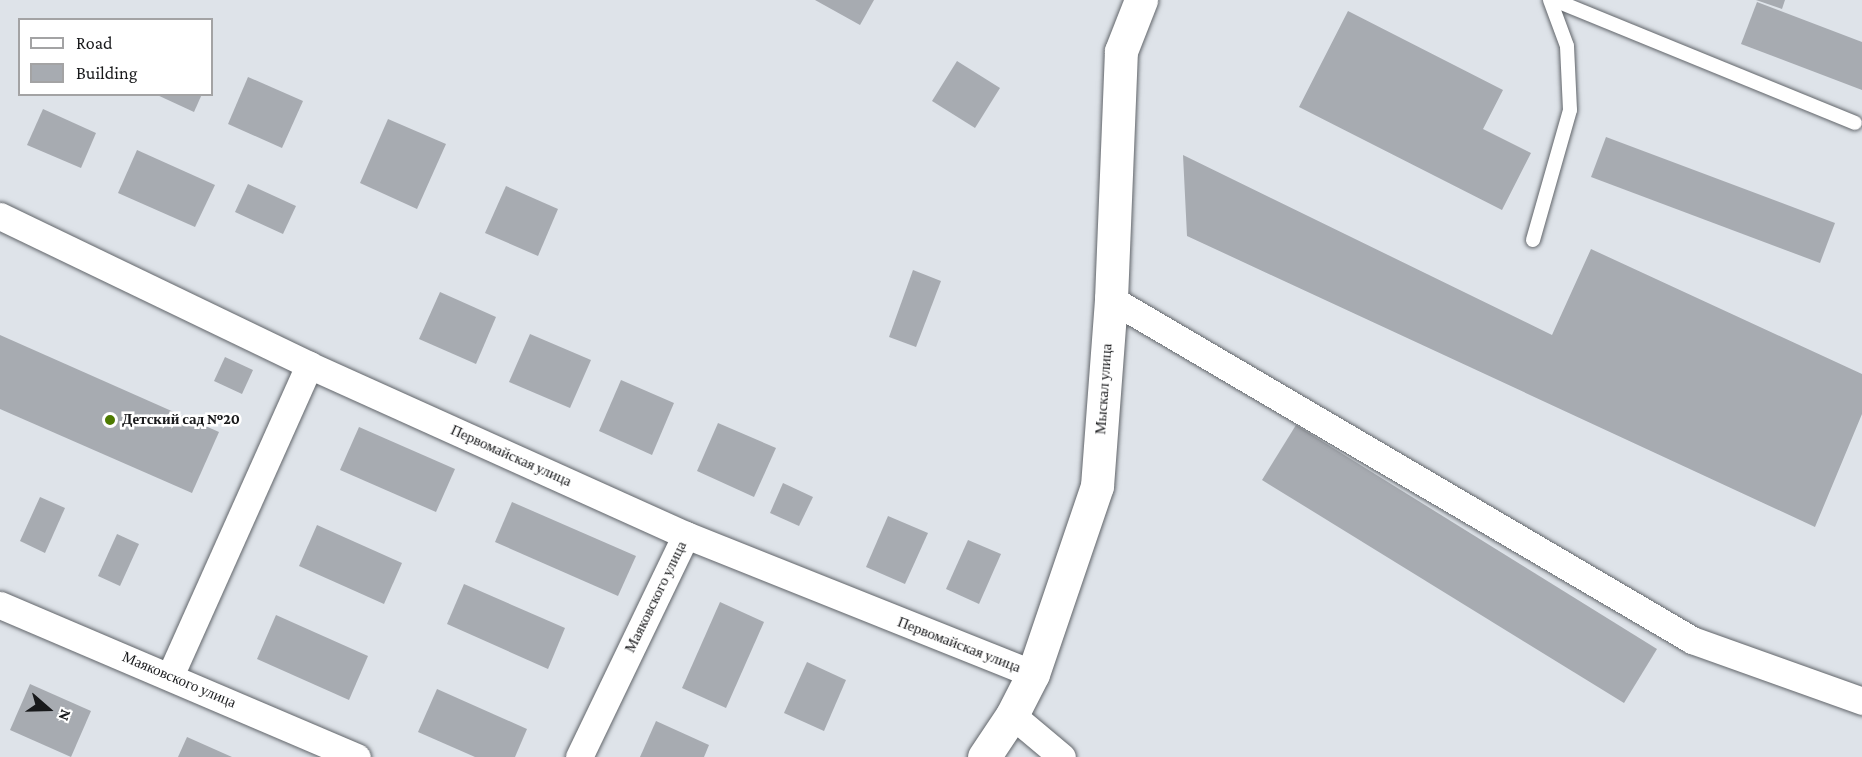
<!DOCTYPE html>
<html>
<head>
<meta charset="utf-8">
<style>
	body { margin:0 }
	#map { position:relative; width:1862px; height:757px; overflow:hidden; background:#dee3e9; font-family:"Crimson Pro",serif }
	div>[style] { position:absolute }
	.building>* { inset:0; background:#a7abb1 }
	.roads { filter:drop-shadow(0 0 2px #61656a) drop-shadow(0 0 2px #61656a) }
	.lane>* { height:14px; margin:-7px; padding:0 7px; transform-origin:7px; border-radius:7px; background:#fff }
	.street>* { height:27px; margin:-13.5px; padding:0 13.5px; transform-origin:13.5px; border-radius:13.5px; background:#fff }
	.secondary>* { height:33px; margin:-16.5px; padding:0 16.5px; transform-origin:16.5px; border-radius:16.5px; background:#fff }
	.dots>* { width:16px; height:16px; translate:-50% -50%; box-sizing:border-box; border:3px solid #fff; border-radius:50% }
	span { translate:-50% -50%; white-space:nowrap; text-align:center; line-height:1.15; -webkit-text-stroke:5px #fff; paint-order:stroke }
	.street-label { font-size:15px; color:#18191b }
	.poi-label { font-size:15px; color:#18191b; font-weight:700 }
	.left { translate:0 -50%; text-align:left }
	.legend { position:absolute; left:18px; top:18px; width:195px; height:78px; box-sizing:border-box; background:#fff; border:2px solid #a3a3a4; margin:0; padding:8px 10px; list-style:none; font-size:18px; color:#18191b }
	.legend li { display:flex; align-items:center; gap:12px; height:30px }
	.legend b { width:30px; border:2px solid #a3a3a4 }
	.north { position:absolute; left:18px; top:679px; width:60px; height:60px; -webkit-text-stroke:4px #fff; paint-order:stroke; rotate:110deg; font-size:16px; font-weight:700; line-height:24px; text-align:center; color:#18191b }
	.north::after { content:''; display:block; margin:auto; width:21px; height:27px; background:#18191b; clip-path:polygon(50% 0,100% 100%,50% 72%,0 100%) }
</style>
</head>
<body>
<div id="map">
	<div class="building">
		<i style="clip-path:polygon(815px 0,874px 0,860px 25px)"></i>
		<i style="clip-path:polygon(1756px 0,1785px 0,1782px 9px)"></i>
		<i style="clip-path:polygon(1757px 2px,1862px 42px,1862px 90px,1741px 44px)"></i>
		<i style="clip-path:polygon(1348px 11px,1503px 90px,1483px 129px,1531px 153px,1502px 210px,1299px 107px)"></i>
		<i style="clip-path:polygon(957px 61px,1000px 88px,975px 128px,932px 101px)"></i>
		<i style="clip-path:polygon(248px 77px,303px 101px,282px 148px,228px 124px)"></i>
		<i style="clip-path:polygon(155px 94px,202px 94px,194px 112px)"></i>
		<i style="clip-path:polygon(43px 109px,96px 133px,81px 168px,27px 145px)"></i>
		<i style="clip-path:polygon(388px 119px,446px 144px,417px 209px,360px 183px)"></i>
		<i style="clip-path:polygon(1606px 137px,1835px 223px,1820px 263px,1591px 177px)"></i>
		<i style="clip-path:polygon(137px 150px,215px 185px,195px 227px,118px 193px)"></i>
		<i style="clip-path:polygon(1183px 155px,1552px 335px,1591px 249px,1862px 374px,1862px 414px,1815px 527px,1187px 236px)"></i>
		<i style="clip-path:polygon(248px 184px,296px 206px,283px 234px,235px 212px)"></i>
		<i style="clip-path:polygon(506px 186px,558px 209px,538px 256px,485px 233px)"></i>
		<i style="clip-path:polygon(913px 270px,941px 281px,916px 347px,889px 337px)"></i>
		<i style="clip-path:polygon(440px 292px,496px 317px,476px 364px,419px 339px)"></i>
		<i style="clip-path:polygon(530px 334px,591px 360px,570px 408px,509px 382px)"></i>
		<i style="clip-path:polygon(0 335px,219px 432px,192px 493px,0 409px)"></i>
		<i style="clip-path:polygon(225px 357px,253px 370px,242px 394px,214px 381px)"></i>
		<i style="clip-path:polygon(621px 380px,674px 403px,652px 455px,599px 431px)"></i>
		<i style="clip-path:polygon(718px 423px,776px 448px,754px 497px,697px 471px)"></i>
		<i style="clip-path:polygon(1296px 425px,1657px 649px,1624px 703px,1262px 480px)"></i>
		<i style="clip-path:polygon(359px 427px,455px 469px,436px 512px,340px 470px)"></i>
		<i style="clip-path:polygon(783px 483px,813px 497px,799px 526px,770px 513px)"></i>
		<i style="clip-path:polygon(40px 497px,65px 508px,45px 553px,20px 541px)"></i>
		<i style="clip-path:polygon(512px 502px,636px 556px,618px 596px,495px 542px)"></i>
		<i style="clip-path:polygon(888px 516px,928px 533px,905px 584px,866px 567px)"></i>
		<i style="clip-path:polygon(317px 525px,402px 563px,384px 604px,299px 566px)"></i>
		<i style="clip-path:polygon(117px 534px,139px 544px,120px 586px,98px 576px)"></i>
		<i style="clip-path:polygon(968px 540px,1001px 554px,979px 604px,946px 589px)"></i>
		<i style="clip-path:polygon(464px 584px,565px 628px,548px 669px,447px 624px)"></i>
		<i style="clip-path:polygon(720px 602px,764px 622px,726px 708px,682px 688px)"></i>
		<i style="clip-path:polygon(276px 615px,368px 656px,349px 700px,257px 659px)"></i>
		<i style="clip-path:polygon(807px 662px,846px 680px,824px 731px,784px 713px)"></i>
		<i style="clip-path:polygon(30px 684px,91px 711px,71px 757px,10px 730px)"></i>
		<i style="clip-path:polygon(437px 689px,527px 729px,515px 757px,475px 757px,418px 732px)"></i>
		<i style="clip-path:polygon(656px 721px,709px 745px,704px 757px,640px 757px)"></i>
		<i style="clip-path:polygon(187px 737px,232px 757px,178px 757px)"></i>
	</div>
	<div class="roads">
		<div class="lane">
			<i style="left:1554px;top:0;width:325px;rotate:22.2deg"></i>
			<i style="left:1533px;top:240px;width:135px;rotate:-74.1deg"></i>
			<i style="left:1570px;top:110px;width:64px;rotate:-92.7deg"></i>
			<i style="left:1567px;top:46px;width:49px;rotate:-110.3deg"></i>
		</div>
		<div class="street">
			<i style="left:0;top:216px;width:343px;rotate:25.7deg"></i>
			<i style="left:309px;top:365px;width:414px;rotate:24.3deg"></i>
			<i style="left:686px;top:535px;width:374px;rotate:21.8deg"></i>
			<i style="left:1111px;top:299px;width:674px;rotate:30.41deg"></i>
			<i style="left:1692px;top:640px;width:181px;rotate:19.7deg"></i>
			<i style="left:0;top:605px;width:388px;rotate:23.1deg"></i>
			<i style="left:170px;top:676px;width:341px;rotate:-65.9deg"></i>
			<i style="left:1012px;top:715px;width:65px;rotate:40deg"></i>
			<i style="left:579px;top:757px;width:246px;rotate:-64.3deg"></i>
		</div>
		<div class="secondary">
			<i style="left:984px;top:757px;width:50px;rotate:-56.3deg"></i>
			<i style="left:1012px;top:715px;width:46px;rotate:-62.9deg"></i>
			<i style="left:1033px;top:674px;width:199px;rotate:-71.2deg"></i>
			<i style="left:1097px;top:486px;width:188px;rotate:-85.7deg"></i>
			<i style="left:1111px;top:299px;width:248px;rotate:-87.7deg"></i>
			<i style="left:1121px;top:51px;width:55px;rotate:-68.6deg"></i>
		</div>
	</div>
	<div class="dots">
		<i style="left:110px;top:420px;background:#4d7a00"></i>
	</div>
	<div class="street-label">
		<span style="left:1104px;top:389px;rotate:-86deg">Мыскал улица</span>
		<span style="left:511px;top:456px;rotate:24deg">Первомайская улица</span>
		<span style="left:656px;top:597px;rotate:-64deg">Маяковского улица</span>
		<span style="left:959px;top:645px;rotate:21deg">Первомайская улица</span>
		<span style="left:179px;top:680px;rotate:23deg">Маяковского улица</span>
	</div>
	<div class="poi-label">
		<span class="left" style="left:122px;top:420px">Детский сад №20</span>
	</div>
	<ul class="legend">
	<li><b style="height:8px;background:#fff"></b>Road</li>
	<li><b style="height:16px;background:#a7abb1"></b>Building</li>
	</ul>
	<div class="north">N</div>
</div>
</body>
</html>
